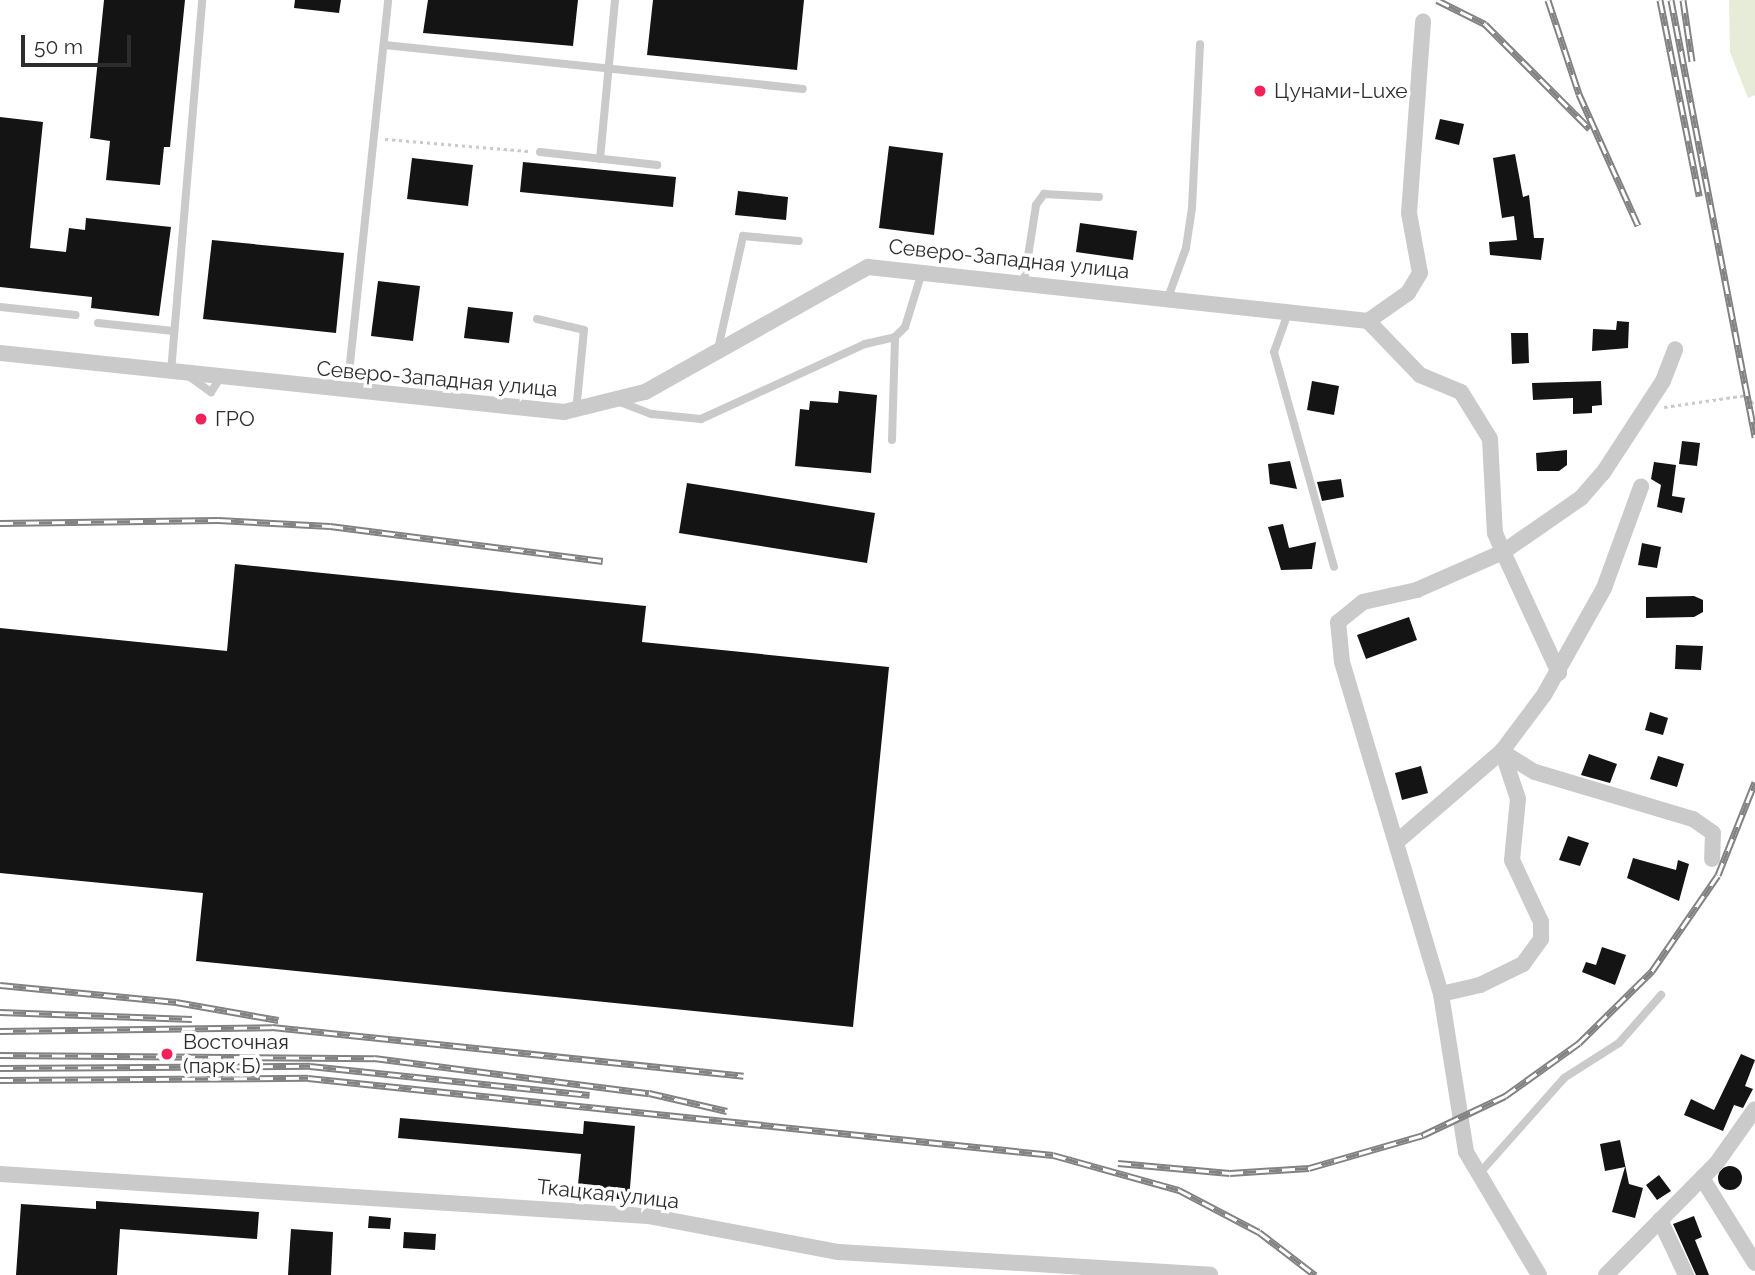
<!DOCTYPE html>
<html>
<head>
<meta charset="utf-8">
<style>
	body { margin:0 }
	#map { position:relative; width:1755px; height:1275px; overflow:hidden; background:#fff; font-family:Raleway,sans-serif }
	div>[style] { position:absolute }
	.green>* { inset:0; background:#e7ecd9 }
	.building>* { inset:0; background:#141414 }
	.round { border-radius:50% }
	.path>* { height:2.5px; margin-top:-1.25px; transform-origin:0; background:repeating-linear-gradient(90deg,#cacaca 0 3.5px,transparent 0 7px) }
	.service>* { height:8px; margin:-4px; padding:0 4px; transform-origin:4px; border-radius:4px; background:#cacaca }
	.minor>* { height:16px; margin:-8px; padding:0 8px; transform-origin:8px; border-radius:8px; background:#cacaca }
	.rail>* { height:7px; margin-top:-3.5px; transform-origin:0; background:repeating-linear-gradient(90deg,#fff 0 13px,#828282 0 26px); box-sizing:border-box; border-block:2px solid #828282 }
	.dots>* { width:19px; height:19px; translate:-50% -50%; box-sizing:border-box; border:4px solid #fff; border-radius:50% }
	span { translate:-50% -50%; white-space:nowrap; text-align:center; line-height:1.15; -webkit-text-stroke:7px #fff; paint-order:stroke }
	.poi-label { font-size:21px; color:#2d2d2d }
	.left { translate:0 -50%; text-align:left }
	.street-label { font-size:21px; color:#2d2d2d }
	.scale { position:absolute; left:21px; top:35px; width:110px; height:32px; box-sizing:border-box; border:4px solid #2d2d2d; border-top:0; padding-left:9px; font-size:21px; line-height:24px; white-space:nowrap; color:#2d2d2d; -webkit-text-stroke:5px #fff; paint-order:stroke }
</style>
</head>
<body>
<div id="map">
	<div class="green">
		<i style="clip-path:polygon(1729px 0,1755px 0,1755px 95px,1748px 98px,1730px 52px)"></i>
	</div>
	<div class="building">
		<i style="clip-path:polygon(104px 0,185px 0,170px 147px,164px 147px,160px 185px,106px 180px,110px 141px,90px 138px)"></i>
		<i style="clip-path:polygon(295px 0,341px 0,339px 13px,294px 8px)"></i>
		<i style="clip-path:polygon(428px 0,578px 0,573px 46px,423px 33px)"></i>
		<i style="clip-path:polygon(653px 0,804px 0,797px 70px,647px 55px)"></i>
		<i style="clip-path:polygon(0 117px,43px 122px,30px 248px,66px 252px,69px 228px,85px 230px,86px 218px,171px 227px,159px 316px,91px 308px,92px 297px,0 287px)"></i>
		<i style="clip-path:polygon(1440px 119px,1464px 124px,1459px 145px,1435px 139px)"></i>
		<i style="clip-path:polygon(889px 146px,943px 153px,934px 235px,879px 228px)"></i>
		<i style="clip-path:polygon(1515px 154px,1523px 197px,1529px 195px,1534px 238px,1544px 238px,1541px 260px,1490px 255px,1489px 242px,1517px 240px,1514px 216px,1502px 218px,1493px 158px)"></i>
		<i style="clip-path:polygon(412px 158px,473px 165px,468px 206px,407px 199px)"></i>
		<i style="clip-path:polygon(523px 162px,676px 177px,673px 207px,520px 192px)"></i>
		<i style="clip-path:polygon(738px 191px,788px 197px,786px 220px,735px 215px)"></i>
		<i style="clip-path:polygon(1080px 223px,1137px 231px,1133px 260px,1076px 252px)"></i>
		<i style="clip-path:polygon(212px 240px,344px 253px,336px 333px,203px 319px)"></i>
		<i style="clip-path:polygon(378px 281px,420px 286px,413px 341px,371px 336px)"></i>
		<i style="clip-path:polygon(468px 307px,513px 312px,509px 343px,464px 338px)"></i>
		<i style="clip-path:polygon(1617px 321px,1629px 322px,1628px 348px,1592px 351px,1593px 329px,1616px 330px)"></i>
		<i style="clip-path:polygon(1511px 333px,1528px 333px,1529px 363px,1512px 364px)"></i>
		<i style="clip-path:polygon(1312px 381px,1339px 386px,1334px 415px,1307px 410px)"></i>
		<i style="clip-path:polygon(1601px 381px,1602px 405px,1592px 406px,1592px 413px,1573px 414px,1573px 398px,1533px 400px,1532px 383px)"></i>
		<i style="clip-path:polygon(839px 391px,877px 395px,871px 473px,795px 466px,800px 409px,809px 410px,810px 401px,838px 403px)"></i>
		<i style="clip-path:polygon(1682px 441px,1700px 443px,1697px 466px,1679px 464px)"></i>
		<i style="clip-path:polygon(1567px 450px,1567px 465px,1559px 471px,1537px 471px,1536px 453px)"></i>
		<i style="clip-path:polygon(1290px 461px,1297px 489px,1270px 484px,1268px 464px)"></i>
		<i style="clip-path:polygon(1654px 462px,1676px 465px,1672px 496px,1685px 498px,1682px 513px,1657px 507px,1661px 485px,1651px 479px)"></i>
		<i style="clip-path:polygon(1341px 479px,1344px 497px,1322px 501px,1317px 482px)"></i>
		<i style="clip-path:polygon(687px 483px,875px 513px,867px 563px,679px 533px)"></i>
		<i style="clip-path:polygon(1283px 524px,1289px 548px,1316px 542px,1312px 569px,1281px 570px,1268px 527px)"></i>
		<i style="clip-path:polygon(1642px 543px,1661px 547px,1657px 568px,1638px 565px)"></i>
		<i style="clip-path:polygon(235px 564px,646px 606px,642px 642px,889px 667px,853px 1027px,196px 961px,203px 893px,0 873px,0 628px,227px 651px)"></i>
		<i style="clip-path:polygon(1694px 596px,1703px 600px,1703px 612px,1694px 617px,1646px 618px,1646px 597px)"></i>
		<i style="clip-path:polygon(1409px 617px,1417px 640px,1366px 659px,1357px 635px)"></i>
		<i style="clip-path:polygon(1676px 645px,1703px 646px,1701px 670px,1675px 669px)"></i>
		<i style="clip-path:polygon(1650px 712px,1668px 718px,1663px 735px,1645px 730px)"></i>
		<i style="clip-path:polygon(1589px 754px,1617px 764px,1610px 783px,1581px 775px)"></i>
		<i style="clip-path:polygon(1658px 756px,1684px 764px,1677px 787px,1650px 779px)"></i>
		<i style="clip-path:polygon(1421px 766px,1428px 793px,1402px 800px,1395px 773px)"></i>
		<i style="clip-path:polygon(1568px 836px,1589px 843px,1580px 866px,1559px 860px)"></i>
		<i style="clip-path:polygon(1633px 858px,1676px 870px,1678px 860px,1689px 864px,1679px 901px,1627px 878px)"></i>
		<i style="clip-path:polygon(1602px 947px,1626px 955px,1615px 985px,1582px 972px,1586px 962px,1596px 965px)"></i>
		<i style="clip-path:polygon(1741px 1054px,1755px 1060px,1745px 1086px,1753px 1089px,1743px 1108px,1734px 1105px,1723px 1131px,1684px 1115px,1691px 1099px,1714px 1110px)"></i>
		<i style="clip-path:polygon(400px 1118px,583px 1134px,584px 1121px,635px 1126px,629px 1200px,577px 1195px,581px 1154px,398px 1138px)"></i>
		<i style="clip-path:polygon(1620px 1140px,1629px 1184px,1643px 1188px,1635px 1218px,1612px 1212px,1625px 1167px,1605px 1171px,1600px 1144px)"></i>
		<i class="round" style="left:1718px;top:1166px;width:24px;height:24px"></i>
		<i style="clip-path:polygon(1659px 1175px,1671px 1191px,1657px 1200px,1646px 1185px)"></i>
		<i style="clip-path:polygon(96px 1201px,259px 1212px,257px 1239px,120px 1229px,117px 1275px,16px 1275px,21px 1204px,96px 1209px)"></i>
		<i style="clip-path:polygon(369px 1216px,391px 1218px,390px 1229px,368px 1228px)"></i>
		<i style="clip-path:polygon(1694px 1216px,1702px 1237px,1695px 1240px,1709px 1275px,1696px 1275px,1673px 1224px)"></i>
		<i style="clip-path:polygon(291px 1229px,333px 1232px,331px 1275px,288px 1275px)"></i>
		<i style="clip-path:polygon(404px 1232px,436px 1234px,435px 1250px,403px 1248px)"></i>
	</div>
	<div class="path">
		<i style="left:385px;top:139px;width:144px;rotate:4.8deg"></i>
		<i style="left:1664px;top:407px;width:84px;rotate:-8.2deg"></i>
		<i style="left:1747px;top:395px;width:14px;rotate:54deg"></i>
	</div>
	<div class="service">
		<i style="left:385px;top:45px;width:420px;rotate:6deg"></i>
		<i style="left:540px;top:152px;width:118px;rotate:6.3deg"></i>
		<i style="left:600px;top:159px;width:160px;rotate:-84.6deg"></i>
		<i style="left:1024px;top:282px;width:78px;rotate:-81.1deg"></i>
		<i style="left:1036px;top:205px;width:14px;rotate:-54deg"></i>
		<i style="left:1044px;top:194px;width:55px;rotate:3.1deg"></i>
		<i style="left:1169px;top:295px;width:50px;rotate:-70.1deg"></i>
		<i style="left:1186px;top:248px;width:40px;rotate:-81.5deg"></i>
		<i style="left:1192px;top:208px;width:164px;rotate:-87.2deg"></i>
		<i style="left:0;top:307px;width:76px;rotate:6deg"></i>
		<i style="left:1288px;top:313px;width:41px;rotate:109.7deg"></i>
		<i style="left:1274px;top:352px;width:223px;rotate:74.4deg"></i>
		<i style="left:537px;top:319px;width:48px;rotate:13.2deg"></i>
		<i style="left:584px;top:330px;width:81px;rotate:95.6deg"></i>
		<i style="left:98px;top:323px;width:76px;rotate:6deg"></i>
		<i style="left:718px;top:349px;width:116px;rotate:-77.5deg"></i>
		<i style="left:743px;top:236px;width:56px;rotate:5.1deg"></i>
		<i style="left:171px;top:372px;width:373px;rotate:-85.2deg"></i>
		<i style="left:190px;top:377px;width:26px;rotate:36deg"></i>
		<i style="left:211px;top:392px;width:17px;rotate:-57deg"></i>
		<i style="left:347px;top:392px;width:394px;rotate:-84deg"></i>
		<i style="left:620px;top:402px;width:34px;rotate:21deg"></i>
		<i style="left:652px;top:414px;width:49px;rotate:5.8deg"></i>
		<i style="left:701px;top:419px;width:180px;rotate:-24.6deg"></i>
		<i style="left:865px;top:344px;width:31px;rotate:-13deg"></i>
		<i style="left:895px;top:337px;width:14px;rotate:-45deg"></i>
		<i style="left:905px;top:327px;width:58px;rotate:-72.8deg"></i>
		<i style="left:892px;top:440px;width:103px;rotate:-88.3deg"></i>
		<i style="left:1478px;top:1175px;width:130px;rotate:-48.4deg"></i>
		<i style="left:1564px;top:1078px;width:65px;rotate:-32.5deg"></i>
		<i style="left:1619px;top:1043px;width:64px;rotate:-48.8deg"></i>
	</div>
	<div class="minor">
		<i style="left:1368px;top:321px;width:49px;rotate:-35deg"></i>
		<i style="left:1408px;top:293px;width:23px;rotate:-59deg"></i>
		<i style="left:1420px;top:273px;width:61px;rotate:-100.4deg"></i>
		<i style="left:1409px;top:213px;width:192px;rotate:-85.8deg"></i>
		<i style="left:0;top:353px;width:567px;rotate:5.97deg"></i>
		<i style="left:564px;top:412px;width:83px;rotate:-13.9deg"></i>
		<i style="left:645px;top:392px;width:256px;rotate:-29.3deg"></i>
		<i style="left:868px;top:267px;width:503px;rotate:6.16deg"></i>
		<i style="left:1368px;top:321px;width:75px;rotate:46.1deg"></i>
		<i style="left:1420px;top:375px;width:44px;rotate:22.5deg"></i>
		<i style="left:1461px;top:392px;width:55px;rotate:58.3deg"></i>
		<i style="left:1490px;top:439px;width:94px;rotate:87deg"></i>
		<i style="left:1495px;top:533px;width:21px;rotate:67deg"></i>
		<i style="left:1503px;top:552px;width:94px;rotate:156.2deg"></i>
		<i style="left:1417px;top:590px;width:55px;rotate:167.5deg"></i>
		<i style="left:1363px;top:602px;width:32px;rotate:141deg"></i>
		<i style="left:1338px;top:622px;width:40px;rotate:84.3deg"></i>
		<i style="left:1342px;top:662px;width:346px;rotate:73.4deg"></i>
		<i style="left:1441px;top:994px;width:160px;rotate:81deg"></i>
		<i style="left:1466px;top:1152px;width:143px;rotate:59.3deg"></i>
		<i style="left:1559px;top:673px;width:133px;rotate:-114.8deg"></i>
		<i style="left:1503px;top:552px;width:95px;rotate:-34.7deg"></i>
		<i style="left:1581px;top:498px;width:33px;rotate:-49deg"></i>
		<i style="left:1603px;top:473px;width:110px;rotate:-56.9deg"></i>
		<i style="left:1663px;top:381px;width:34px;rotate:-69deg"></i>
		<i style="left:1504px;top:753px;width:36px;rotate:32deg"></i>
		<i style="left:1535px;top:772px;width:165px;rotate:16.6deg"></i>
		<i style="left:1693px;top:819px;width:24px;rotate:35deg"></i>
		<i style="left:1713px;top:833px;width:26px;rotate:92deg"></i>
		<i style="left:1399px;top:840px;width:136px;rotate:-40.8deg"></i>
		<i style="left:1502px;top:751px;width:70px;rotate:-53.1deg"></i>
		<i style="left:1544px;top:695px;width:123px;rotate:-60.7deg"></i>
		<i style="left:1604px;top:588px;width:108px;rotate:-69.9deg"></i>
		<i style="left:1441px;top:994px;width:40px;rotate:-13deg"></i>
		<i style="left:1480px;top:985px;width:48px;rotate:-26deg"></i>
		<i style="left:1523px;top:964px;width:31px;rotate:-54deg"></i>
		<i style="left:1541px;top:939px;width:17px;rotate:-90deg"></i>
		<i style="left:1541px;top:922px;width:68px;rotate:-115.1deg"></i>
		<i style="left:1512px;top:860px;width:61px;rotate:-84.4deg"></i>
		<i style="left:1518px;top:799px;width:51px;rotate:-108.4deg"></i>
		<i style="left:0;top:1174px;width:649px;rotate:3.71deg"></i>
		<i style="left:648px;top:1216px;width:194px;rotate:10.7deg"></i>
		<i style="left:839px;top:1252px;width:372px;rotate:3.5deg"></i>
		<i style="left:1702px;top:1178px;width:100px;rotate:58.1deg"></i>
		<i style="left:1660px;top:1220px;width:61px;rotate:64.7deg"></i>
		<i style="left:1606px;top:1275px;width:156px;rotate:-45.3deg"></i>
		<i style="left:1716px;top:1164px;width:67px;rotate:-54.7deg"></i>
	</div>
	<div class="rail">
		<i style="left:1437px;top:0;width:54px;rotate:26.6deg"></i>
		<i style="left:1485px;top:24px;width:148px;rotate:45deg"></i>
		<i style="left:1548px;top:0;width:99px;rotate:71.7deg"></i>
		<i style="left:1579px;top:94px;width:144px;rotate:65.8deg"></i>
		<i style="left:1660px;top:0;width:200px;rotate:78.7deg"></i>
		<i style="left:1671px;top:0;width:445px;rotate:79.1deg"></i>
		<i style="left:1683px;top:0;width:62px;rotate:81.6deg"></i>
		<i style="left:0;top:523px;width:218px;rotate:-0.8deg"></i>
		<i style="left:218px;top:520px;width:112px;rotate:3.1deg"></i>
		<i style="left:330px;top:526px;width:275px;rotate:7.3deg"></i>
		<i style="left:0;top:985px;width:177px;rotate:5.5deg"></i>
		<i style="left:176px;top:1002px;width:104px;rotate:10deg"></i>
		<i style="left:0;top:1012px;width:192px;rotate:2.1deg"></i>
		<i style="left:0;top:1031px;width:272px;rotate:-0.8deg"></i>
		<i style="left:272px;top:1027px;width:474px;rotate:5.9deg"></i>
		<i style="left:0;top:1055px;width:374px;rotate:0.5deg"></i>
		<i style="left:374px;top:1058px;width:277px;rotate:7.3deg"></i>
		<i style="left:649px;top:1093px;width:80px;rotate:13deg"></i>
		<i style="left:0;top:1068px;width:310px;rotate:-0.4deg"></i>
		<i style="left:310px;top:1066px;width:281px;rotate:5.9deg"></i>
		<i style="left:0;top:1080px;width:308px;rotate:-0.4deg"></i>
		<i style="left:308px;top:1078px;width:749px;rotate:5.9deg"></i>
		<i style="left:1053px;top:1155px;width:131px;rotate:15.5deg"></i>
		<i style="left:1179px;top:1190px;width:90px;rotate:27.7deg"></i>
		<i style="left:1259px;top:1232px;width:71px;rotate:37.5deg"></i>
		<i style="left:1118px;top:1163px;width:112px;rotate:5.1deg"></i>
		<i style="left:1230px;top:1173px;width:79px;rotate:-3.6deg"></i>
		<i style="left:1309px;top:1168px;width:119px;rotate:-16.1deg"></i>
		<i style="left:1423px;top:1135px;width:91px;rotate:-25.4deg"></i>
		<i style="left:1505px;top:1096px;width:91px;rotate:-35.6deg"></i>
		<i style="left:1579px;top:1043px;width:103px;rotate:-44.6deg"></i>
		<i style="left:1652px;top:971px;width:116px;rotate:-55.5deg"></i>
		<i style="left:1718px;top:875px;width:100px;rotate:-68.3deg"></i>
	</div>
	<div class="dots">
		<i style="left:1260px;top:91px;background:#f22157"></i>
		<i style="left:201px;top:419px;background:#f22157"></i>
		<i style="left:167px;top:1054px;background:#f22157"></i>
	</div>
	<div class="poi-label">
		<span class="left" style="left:1274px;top:91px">Цунами-Luxe</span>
		<span class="left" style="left:215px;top:419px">ГРО</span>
		<span class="left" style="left:183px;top:1054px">Восточная<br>(парк Б)</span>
	</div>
	<div class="street-label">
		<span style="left:1009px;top:259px;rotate:6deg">Северо-Западная улица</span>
		<span style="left:437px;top:379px;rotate:5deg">Северо-Западная улица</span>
		<span style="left:608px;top:1194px;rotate:6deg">Ткацкая улица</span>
	</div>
	<div class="scale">50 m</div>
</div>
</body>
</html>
